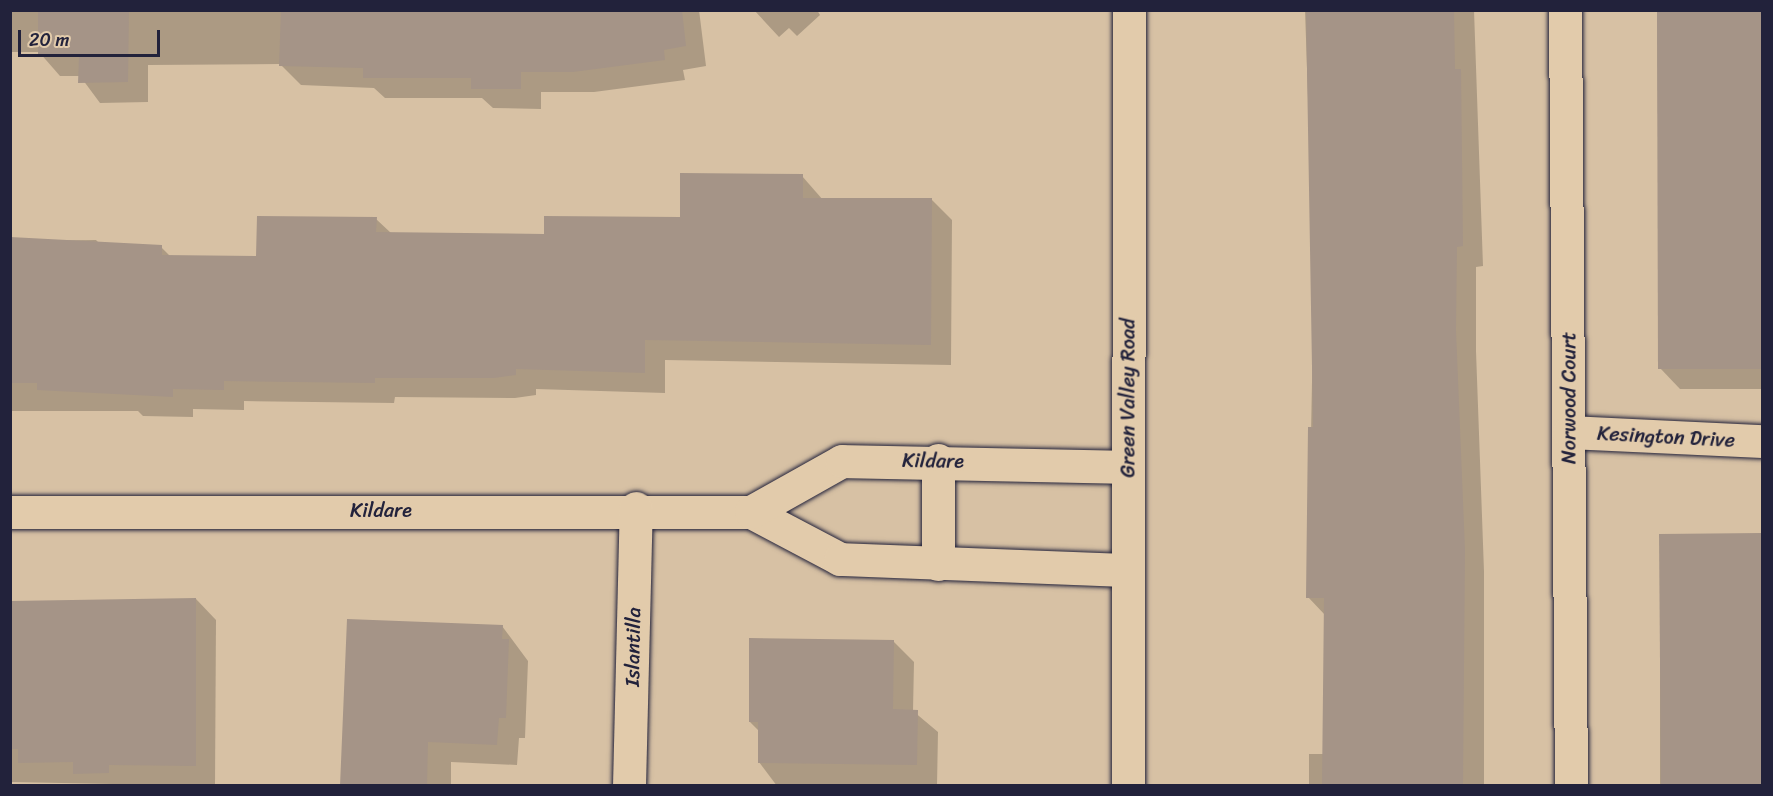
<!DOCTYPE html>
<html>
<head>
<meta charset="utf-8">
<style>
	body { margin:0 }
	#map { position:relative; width:1773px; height:796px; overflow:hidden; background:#d7c1a4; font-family:Sriracha,sans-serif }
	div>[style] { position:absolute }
	.shadow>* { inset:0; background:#0003 }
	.building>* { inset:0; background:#a59487 }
	.roads { filter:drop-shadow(0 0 2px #22223b) drop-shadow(0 0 2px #22223b) }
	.minor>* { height:33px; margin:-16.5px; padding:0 16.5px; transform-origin:16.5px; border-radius:16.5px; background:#e2cbab }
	span { translate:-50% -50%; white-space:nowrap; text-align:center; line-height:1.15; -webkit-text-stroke:6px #e2cbab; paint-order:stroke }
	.street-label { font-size:20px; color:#22223b }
	.frame { position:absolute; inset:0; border:12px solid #22223b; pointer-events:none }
	.scale { position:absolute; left:18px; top:30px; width:142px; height:27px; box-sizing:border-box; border:3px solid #22223b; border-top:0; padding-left:8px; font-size:18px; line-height:21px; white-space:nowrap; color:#22223b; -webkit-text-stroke:4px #e2cbab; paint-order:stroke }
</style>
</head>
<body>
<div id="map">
	<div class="shadow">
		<i style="clip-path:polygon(10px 10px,699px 10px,706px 66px,683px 70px,685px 80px,594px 92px,541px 92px,541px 109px,493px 108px,482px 98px,385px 98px,374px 88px,301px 85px,280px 64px,148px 65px,148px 102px,100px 103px,80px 76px,60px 76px,39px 52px,10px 52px)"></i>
		<i style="clip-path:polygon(754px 10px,817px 10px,820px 15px,797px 36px,789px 28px,779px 37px)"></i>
		<i style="clip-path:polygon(1305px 10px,1474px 10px,1483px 266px,1476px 267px,1476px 351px,1484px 571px,1484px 786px,1309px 786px,1309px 754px,1324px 754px,1325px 615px,1308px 597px,1314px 273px)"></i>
		<i style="clip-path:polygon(1657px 10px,1762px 10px,1762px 389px,1680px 389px,1660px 368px)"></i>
		<i style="clip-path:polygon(802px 176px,823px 200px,932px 200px,952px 220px,951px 365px,665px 360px,665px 393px,536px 389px,536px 395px,515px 398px,395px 397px,394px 403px,244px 401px,244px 410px,193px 409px,193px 417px,143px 416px,138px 411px,10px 411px,10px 241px,96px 240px,102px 246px,161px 247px,171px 257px,258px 258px,376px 219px,391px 233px,546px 235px,681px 218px)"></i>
		<i style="clip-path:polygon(1762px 535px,1762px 786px,1660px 786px,1660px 536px)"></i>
		<i style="clip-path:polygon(196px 599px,216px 620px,215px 786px,10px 782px,10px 602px)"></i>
		<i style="clip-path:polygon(502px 626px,528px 661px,525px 738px,519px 738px,517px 765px,451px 762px,451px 786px,341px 786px)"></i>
		<i style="clip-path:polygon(893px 641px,914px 662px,913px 711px,938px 732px,937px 786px,777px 786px,759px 762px,759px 731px,750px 722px)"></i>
		<i style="clip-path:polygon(254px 784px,321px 786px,254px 786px)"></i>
	</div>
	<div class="building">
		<i style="clip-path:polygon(38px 10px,129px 10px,128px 82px,78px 83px,79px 56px,38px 57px)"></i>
		<i style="clip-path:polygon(281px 10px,682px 10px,686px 46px,664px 50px,665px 60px,573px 72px,521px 72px,521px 89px,471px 89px,471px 78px,363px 78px,363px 68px,279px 66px)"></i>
		<i style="clip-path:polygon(1306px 10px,1454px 10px,1455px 69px,1461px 69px,1463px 246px,1457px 247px,1456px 330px,1465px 550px,1463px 786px,1322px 786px,1324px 598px,1306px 598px,1308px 427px,1313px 427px)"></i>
		<i style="clip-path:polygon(1657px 10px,1762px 10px,1762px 369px,1658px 369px)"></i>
		<i style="clip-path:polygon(680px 173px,803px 174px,803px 198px,932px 198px,931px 345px,645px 340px,645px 373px,516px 369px,516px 375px,494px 378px,375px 378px,375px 383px,224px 381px,224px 390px,173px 389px,173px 397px,37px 390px,37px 383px,10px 383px,10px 237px,162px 245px,162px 255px,256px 256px,257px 216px,377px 217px,376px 232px,544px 234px,544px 216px,680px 217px)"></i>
		<i style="clip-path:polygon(1762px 533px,1762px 786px,1661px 786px,1659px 534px)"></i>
		<i style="clip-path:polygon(196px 598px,196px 766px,109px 765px,109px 773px,73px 774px,73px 762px,18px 763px,18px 749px,10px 749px,10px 601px)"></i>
		<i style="clip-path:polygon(347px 619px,503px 625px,502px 639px,509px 639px,506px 718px,499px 718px,497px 745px,428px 742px,427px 786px,340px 786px)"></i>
		<i style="clip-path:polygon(749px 638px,894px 640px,893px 709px,918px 710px,917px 765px,758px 763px,758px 722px,749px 722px)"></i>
	</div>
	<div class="roads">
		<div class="minor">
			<i style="left:1565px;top:10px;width:776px;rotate:89.56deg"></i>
			<i style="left:1569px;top:432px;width:193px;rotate:2.7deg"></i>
			<i style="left:10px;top:512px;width:741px"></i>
			<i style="left:751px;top:512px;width:101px;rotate:27.8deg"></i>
			<i style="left:840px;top:559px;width:288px;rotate:2.2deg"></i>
			<i style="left:751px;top:512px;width:104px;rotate:-29.3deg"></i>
			<i style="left:842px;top:461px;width:286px;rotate:1.2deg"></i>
			<i style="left:938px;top:564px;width:104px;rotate:-90deg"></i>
			<i style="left:629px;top:786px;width:278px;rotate:-88.6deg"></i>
			<i style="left:1128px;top:786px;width:776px;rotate:-89.93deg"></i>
		</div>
	</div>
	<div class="street-label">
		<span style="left:1128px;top:398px;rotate:-90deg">Green Valley Road</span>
		<span style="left:1569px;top:398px;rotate:-90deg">Norwood Court</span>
		<span style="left:1666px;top:437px;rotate:3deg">Kesington Drive</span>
		<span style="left:933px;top:461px;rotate:1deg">Kildare</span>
		<span style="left:381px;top:510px">Kildare</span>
		<span style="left:633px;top:647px;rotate:-89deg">Islantilla</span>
	</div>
	<div class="frame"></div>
	<div class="scale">20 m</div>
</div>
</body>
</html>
